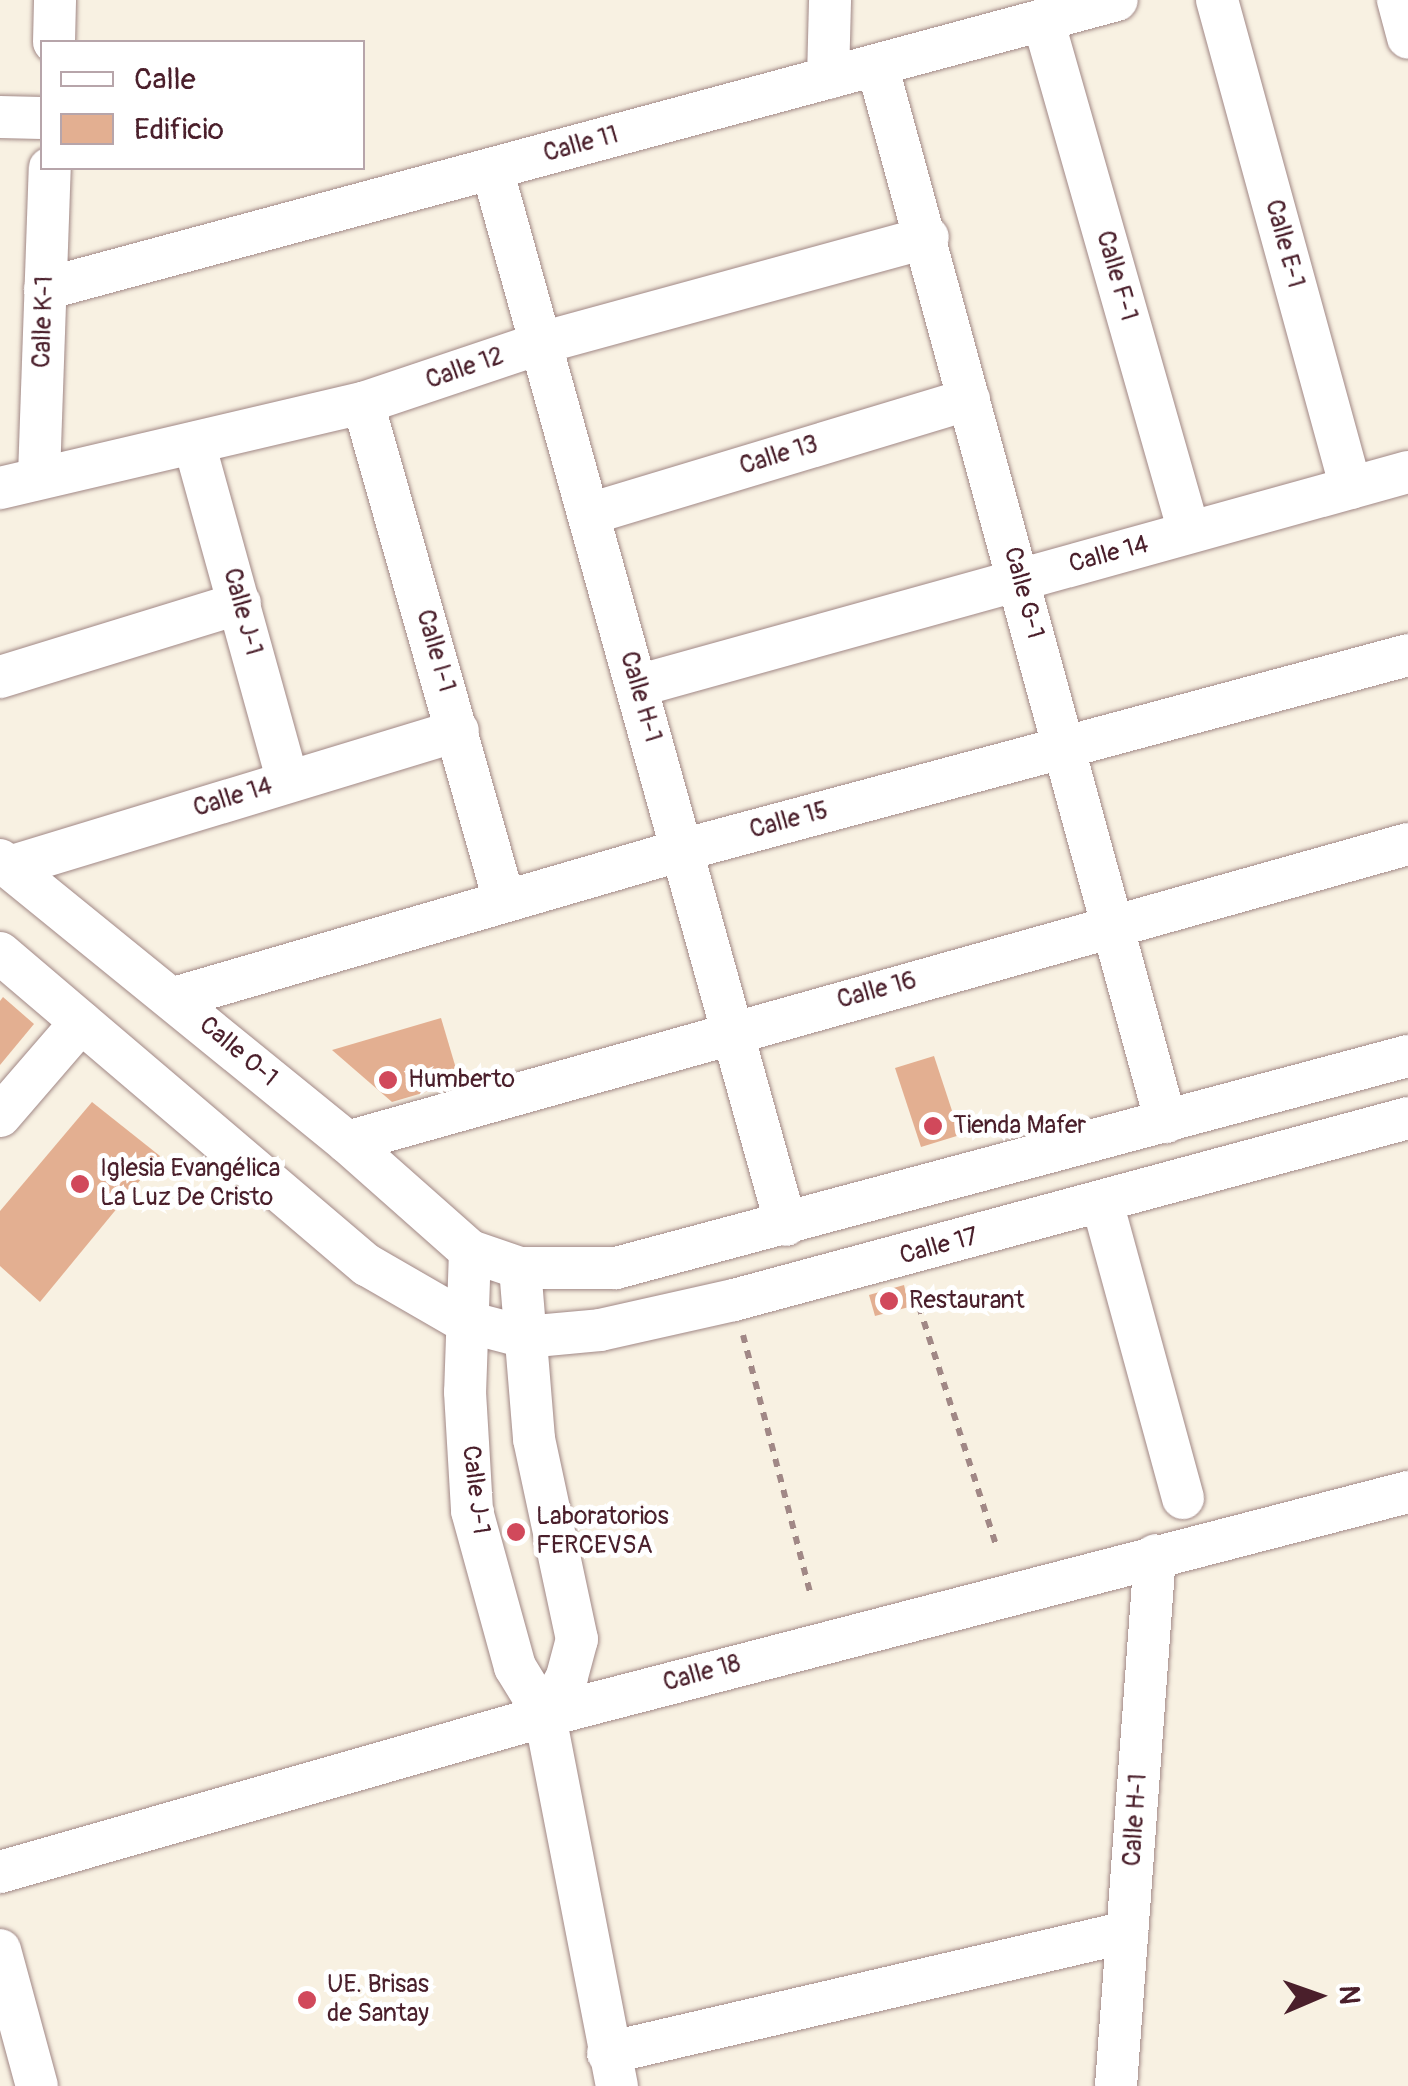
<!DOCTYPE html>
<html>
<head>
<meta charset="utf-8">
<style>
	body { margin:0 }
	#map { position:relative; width:1408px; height:2086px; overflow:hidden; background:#f8f1e2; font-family:Pangolin,sans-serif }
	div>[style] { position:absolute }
	.building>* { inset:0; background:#e3af91 }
	.path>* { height:6px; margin-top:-3px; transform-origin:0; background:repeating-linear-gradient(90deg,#a18886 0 8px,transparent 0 16px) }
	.roads { filter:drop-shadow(0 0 2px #a18886) drop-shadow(0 0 2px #a18886) }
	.minor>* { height:42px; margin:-21px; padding:0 21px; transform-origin:21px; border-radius:21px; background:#fff }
	.dots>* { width:28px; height:28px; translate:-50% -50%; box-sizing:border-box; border:5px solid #fff; border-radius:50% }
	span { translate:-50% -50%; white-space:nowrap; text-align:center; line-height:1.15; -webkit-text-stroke:10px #fff; paint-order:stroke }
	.street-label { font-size:25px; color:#4a1f2b }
	.poi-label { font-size:25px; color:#4a1f2b }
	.left { translate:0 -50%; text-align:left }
	.legend { position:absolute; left:40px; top:40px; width:325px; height:130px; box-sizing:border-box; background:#fff; border:2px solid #b7a5aa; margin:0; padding:12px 18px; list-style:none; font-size:30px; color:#4a1f2b }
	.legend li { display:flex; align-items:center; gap:20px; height:50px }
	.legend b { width:50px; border:2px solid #b7a5aa }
	.north { position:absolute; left:1268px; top:1946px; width:100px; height:100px; -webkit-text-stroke:8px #fff; paint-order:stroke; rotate:88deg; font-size:28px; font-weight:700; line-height:40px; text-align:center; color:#4a1f2b }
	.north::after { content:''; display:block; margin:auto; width:35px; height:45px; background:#4a1f2b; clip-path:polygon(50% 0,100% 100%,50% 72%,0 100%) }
</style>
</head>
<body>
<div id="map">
	<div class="building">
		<i style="clip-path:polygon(3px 997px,34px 1024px,0 1065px,0 1001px)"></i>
		<i style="clip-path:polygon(441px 1018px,460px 1082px,392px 1102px,332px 1050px)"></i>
		<i style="clip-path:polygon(934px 1056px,960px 1135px,921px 1147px,895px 1068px)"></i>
		<i style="clip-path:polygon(92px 1102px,160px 1156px,40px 1302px,0 1266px,0 1211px)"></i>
		<i style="clip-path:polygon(904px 1285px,909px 1307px,875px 1316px,869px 1295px)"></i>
	</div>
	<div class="path">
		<i style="left:914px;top:1291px;width:267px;rotate:72.1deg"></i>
		<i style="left:743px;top:1335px;width:270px;rotate:75.4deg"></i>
	</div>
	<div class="roads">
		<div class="minor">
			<i style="left:1217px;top:0;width:506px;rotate:74.65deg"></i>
			<i style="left:1398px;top:0;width:39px;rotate:75deg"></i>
			<i style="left:1043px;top:20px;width:532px;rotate:74.08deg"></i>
			<i style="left:54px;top:42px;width:42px;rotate:-88.6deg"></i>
			<i style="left:877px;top:65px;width:1096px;rotate:74.71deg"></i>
			<i style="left:828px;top:78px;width:78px;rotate:-88.5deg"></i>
			<i style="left:0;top:117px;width:42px;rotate:1.4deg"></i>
			<i style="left:492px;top:169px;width:1096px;rotate:74.44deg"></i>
			<i style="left:45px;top:289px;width:1110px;rotate:-15.09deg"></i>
			<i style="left:363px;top:403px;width:517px;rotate:74.16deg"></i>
			<i style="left:194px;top:443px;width:351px;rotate:74.5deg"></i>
			<i style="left:39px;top:476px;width:308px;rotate:-88deg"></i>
			<i style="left:0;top:488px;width:373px;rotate:-13.2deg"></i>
			<i style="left:363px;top:403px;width:188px;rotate:-18.6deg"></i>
			<i style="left:541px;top:343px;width:401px;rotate:-15.3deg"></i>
			<i style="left:589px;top:514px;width:397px;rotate:-16.8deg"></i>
			<i style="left:0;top:677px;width:251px;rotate:-17.1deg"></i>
			<i style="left:637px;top:686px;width:800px;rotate:-15.51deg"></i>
			<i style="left:0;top:860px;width:447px;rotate:39.1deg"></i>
			<i style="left:347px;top:1142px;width:164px;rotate:41.5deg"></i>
			<i style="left:470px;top:1251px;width:53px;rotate:18.8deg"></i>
			<i style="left:520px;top:1268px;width:96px"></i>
			<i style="left:616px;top:1268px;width:820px;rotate:-14.99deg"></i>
			<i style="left:9px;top:867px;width:469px;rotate:-16.9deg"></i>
			<i style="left:0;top:953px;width:482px;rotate:40.4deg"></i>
			<i style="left:367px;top:1265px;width:112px;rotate:30deg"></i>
			<i style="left:464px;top:1321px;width:63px;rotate:14.7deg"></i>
			<i style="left:525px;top:1337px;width:75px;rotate:-5.3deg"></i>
			<i style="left:600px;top:1330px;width:137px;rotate:-12.6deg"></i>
			<i style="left:734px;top:1300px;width:698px;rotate:-15.11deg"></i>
			<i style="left:174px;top:998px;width:529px;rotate:-16.24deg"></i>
			<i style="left:682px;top:850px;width:752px;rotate:-15.03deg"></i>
			<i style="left:0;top:1116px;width:124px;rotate:-49.2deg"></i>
			<i style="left:347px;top:1142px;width:1102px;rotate:-15.69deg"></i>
			<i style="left:1102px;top:1202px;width:307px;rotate:74.7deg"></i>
			<i style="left:470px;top:1251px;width:141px;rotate:92deg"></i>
			<i style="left:465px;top:1392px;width:119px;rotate:86.6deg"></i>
			<i style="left:472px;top:1511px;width:162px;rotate:74.6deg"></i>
			<i style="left:515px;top:1667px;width:57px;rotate:58.5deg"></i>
			<i style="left:545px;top:1716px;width:377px;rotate:79deg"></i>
			<i style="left:520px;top:1268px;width:172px;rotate:85.3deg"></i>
			<i style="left:534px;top:1439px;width:205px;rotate:77.9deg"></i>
			<i style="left:577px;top:1639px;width:39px;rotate:105deg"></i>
			<i style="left:567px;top:1677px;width:45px;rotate:119.4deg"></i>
			<i style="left:0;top:1872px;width:567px;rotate:-15.97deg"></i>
			<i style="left:545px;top:1716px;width:892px;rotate:-14.55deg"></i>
			<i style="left:0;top:1950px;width:141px;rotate:74.8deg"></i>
			<i style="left:608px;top:2053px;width:533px;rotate:-13.12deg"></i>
			<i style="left:1116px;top:2086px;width:532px;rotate:-85.8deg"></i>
		</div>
	</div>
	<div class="dots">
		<i style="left:388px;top:1080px;background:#d1495b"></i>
		<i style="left:933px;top:1126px;background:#d1495b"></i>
		<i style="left:80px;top:1184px;background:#d1495b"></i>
		<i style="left:889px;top:1301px;background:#d1495b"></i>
		<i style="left:516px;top:1532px;background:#d1495b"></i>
		<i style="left:307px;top:2000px;background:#d1495b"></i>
	</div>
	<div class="street-label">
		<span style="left:581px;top:145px;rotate:-15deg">Calle 11</span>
		<span style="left:1284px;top:244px;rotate:75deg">Calle E-1</span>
		<span style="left:1116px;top:276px;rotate:74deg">Calle F-1</span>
		<span style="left:44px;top:322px;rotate:-88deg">Calle K-1</span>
		<span style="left:465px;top:369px;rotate:-19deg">Calle 12</span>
		<span style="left:779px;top:456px;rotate:-17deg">Calle 13</span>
		<span style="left:1109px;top:555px;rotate:-15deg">Calle 14</span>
		<span style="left:1023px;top:593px;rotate:75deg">Calle G-1</span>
		<span style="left:242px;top:612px;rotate:75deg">Calle J-1</span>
		<span style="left:435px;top:651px;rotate:74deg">Calle I-1</span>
		<span style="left:640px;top:697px;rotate:74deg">Calle H-1</span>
		<span style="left:233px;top:798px;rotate:-17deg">Calle 14</span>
		<span style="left:789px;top:821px;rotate:-15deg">Calle 15</span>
		<span style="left:877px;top:991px;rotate:-15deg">Calle 16</span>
		<span style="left:238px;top:1052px;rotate:40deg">Calle O-1</span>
		<span style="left:939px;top:1247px;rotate:-15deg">Calle 17</span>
		<span style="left:475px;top:1490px;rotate:83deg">Calle J-1</span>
		<span style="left:702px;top:1674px;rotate:-15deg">Calle 18</span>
		<span style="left:1136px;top:1820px;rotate:-86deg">Calle H-1</span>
	</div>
	<div class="poi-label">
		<span class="left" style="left:408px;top:1080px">Humberto</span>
		<span class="left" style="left:953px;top:1126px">Tienda Mafer</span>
		<span class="left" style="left:100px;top:1184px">Iglesia Evangélica<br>La Luz De Cristo</span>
		<span class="left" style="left:909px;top:1301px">Restaurant</span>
		<span class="left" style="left:536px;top:1532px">Laboratorios<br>FERCEVSA</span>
		<span class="left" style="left:327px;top:2000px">UE. Brisas<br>de Santay</span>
	</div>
	<ul class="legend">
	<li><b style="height:12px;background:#fff"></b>Calle</li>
	<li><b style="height:28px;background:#e3af91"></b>Edificio</li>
	</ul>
	<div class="north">N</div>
</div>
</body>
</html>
